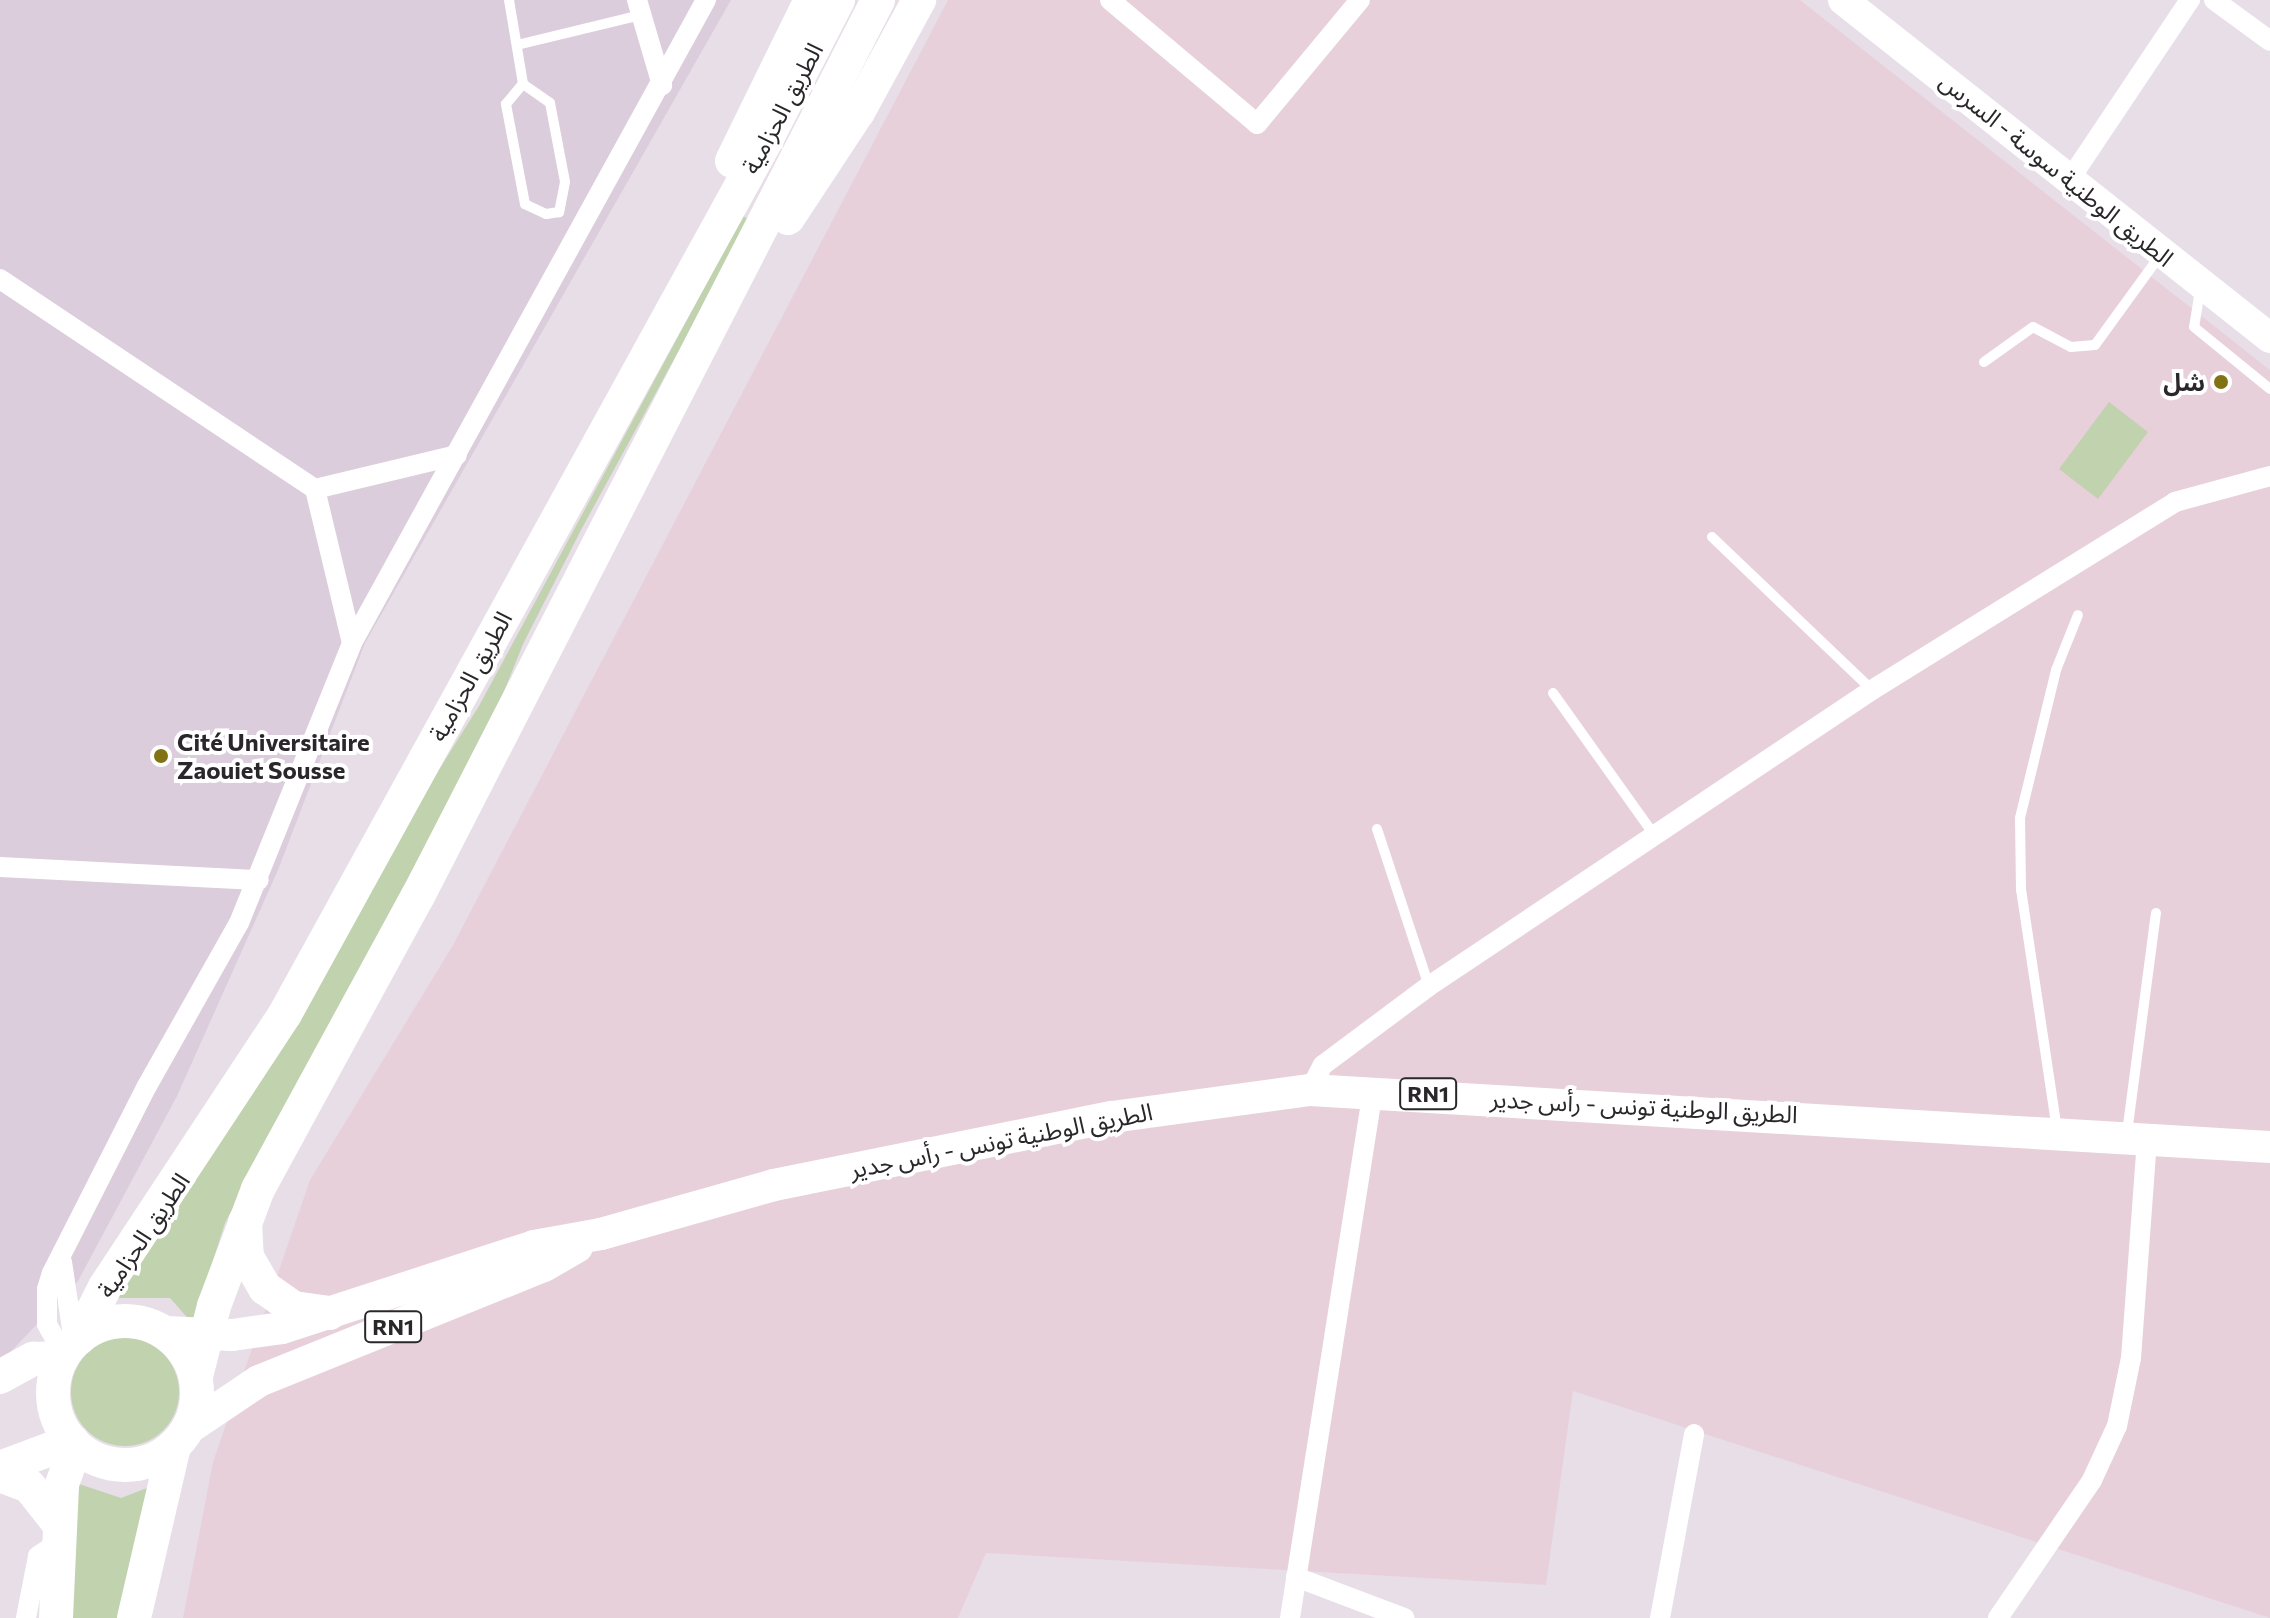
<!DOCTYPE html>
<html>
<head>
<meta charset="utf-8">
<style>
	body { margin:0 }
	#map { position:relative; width:2270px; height:1618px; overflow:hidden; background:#e7dee8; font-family:Commissioner,"Noto Sans Arabic",sans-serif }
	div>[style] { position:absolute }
	.industrial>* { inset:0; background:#e8d0db }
	.built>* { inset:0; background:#dbcddc }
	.green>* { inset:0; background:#c0d2ae }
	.round { border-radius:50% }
	.service>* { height:10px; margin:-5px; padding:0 5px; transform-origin:5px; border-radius:5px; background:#fff }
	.minor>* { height:20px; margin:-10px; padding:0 10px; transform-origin:10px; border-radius:10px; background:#fff }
	.secondary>* { height:30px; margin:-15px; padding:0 15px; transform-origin:15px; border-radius:15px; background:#fff }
	.primary>* { height:32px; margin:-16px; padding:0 16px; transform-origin:16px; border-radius:16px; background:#fff }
	.trunk>* { height:34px; margin:-17px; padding:0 17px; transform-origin:17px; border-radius:17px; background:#fff }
	.trunk>.ring { margin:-17px; padding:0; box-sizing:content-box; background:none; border:34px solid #fff; border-radius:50% }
	.dots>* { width:22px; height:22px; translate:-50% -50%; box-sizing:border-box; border:4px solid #fff; border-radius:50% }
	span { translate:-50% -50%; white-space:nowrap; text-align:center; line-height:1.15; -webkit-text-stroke:8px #fff; paint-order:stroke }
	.shield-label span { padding:2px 6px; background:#fff; border:2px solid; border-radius:6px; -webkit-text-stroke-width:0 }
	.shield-label { font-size:22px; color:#2a272a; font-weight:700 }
	.street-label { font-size:24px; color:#2a272a }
	.poi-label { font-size:24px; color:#2a272a; font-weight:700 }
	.right { translate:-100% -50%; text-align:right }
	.left { translate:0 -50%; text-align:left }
</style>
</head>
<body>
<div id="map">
	<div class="industrial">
		<i style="clip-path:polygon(948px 0,1800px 0,2270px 370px,2270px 1618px,1573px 1391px,1546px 1585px,986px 1553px,958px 1618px,183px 1618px,213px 1462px,310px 1180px,453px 945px)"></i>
	</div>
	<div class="built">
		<i style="clip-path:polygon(0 0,731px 0,365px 643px,278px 870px,177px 1096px,78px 1281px,0 1363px)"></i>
	</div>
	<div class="green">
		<i style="clip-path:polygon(743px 216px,750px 220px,581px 530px,523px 644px,495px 714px,225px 1223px,193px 1324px,170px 1298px,106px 1298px,479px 706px)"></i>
		<i style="clip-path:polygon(2109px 402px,2148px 432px,2098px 499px,2059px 469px)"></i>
		<i class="round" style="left:71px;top:1338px;width:108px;height:108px"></i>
		<i style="clip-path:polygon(73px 1482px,121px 1498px,152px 1486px,124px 1618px,64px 1618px)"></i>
	</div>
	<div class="service">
		<i style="left:509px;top:0;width:85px;rotate:80.5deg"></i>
		<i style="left:523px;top:84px;width:33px;rotate:35deg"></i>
		<i style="left:550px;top:103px;width:80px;rotate:79.2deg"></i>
		<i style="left:565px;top:182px;width:31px;rotate:101deg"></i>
		<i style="left:559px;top:212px;width:13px;rotate:171deg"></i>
		<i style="left:546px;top:214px;width:23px;rotate:-155deg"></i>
		<i style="left:525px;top:204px;width:102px;rotate:-100.8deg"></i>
		<i style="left:506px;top:104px;width:26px;rotate:-50deg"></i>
		<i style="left:517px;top:45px;width:128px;rotate:-13.6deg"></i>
		<i style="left:2200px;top:290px;width:37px;rotate:99deg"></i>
		<i style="left:2194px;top:327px;width:98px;rotate:39.2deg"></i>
		<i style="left:1984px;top:362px;width:60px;rotate:-35.5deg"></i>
		<i style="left:2033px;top:327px;width:43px;rotate:27.8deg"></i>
		<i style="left:2071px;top:347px;width:24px;rotate:-5deg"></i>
		<i style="left:2095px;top:345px;width:112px;rotate:-54deg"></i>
		<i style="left:1712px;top:537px;width:221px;rotate:43.7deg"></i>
		<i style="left:1553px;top:693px;width:176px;rotate:54.5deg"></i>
		<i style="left:1377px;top:829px;width:165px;rotate:71.7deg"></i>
		<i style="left:2057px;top:1130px;width:243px;rotate:-98.5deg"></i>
		<i style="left:2021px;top:890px;width:72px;rotate:-90.8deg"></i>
		<i style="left:2020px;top:818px;width:152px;rotate:-76.3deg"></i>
		<i style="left:2056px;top:670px;width:59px;rotate:-68.2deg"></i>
		<i style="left:2127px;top:1133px;width:222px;rotate:-82.5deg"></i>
	</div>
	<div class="minor">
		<i style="left:637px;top:0;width:89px;rotate:73.6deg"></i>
		<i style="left:1110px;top:0;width:192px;rotate:40.1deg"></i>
		<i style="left:1257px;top:124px;width:161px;rotate:-50.3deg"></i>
		<i style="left:2214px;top:0;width:69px;rotate:36.2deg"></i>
		<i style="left:2070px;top:179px;width:216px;rotate:-56.2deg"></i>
		<i style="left:0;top:279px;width:379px;rotate:33.7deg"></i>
		<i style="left:315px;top:489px;width:158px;rotate:76.5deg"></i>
		<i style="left:315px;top:489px;width:146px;rotate:-13.5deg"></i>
		<i style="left:0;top:867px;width:259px;rotate:2.9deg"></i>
		<i style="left:1310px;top:1090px;width:28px;rotate:-63deg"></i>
		<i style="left:1323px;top:1065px;width:132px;rotate:-36.7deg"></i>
		<i style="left:1429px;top:986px;width:533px;rotate:-33.75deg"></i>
		<i style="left:1872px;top:690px;width:357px;rotate:-31.8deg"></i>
		<i style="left:2175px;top:502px;width:98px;rotate:-15.3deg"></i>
		<i style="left:62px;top:1262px;width:81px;rotate:81.5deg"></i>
		<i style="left:64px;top:1355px;width:35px;rotate:-119deg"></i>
		<i style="left:47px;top:1324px;width:35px;rotate:-90deg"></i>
		<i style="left:47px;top:1289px;width:17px;rotate:-73deg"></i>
		<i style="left:52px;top:1273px;width:210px;rotate:-63.1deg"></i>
		<i style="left:147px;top:1086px;width:187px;rotate:-60.6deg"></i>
		<i style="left:239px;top:923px;width:302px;rotate:-68deg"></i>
		<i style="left:352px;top:643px;width:734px;rotate:-61.17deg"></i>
		<i style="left:1296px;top:1577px;width:116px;rotate:20.8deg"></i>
		<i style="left:26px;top:1618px;width:63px;rotate:-79deg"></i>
		<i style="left:38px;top:1556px;width:25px;rotate:-34deg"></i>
		<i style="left:1290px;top:1618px;width:534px;rotate:-81.07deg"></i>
		<i style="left:1660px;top:1618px;width:187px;rotate:-79.5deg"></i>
		<i style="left:1998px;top:1618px;width:167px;rotate:-55.7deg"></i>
		<i style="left:2092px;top:1480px;width:60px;rotate:-65.2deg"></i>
		<i style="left:2117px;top:1426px;width:69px;rotate:-78.4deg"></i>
		<i style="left:2131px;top:1358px;width:221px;rotate:-85.8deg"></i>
	</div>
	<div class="secondary">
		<i style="left:1843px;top:0;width:545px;rotate:38.36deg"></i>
	</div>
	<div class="primary">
		<i style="left:165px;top:1332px;width:67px;rotate:2.6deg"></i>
		<i style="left:232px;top:1335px;width:50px;rotate:-8deg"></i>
		<i style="left:282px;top:1328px;width:265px;rotate:-18deg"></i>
		<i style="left:534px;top:1246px;width:68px;rotate:-10.2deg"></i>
		<i style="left:601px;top:1234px;width:180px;rotate:-15.8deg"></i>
		<i style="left:774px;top:1185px;width:345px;rotate:-11.4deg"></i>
		<i style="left:1112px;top:1117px;width:200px;rotate:-7.8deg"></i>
		<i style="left:1310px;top:1090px;width:962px;rotate:3.4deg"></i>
		<i style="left:189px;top:1428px;width:84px;rotate:-33.9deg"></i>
		<i style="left:259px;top:1381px;width:307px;rotate:-22deg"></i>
		<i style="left:544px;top:1266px;width:38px;rotate:-30deg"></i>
	</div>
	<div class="trunk">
		<i style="left:732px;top:161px;width:179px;rotate:-63.9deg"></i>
		<i style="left:788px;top:218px;width:127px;rotate:-56.6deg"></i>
		<i style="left:858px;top:112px;width:128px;rotate:-61.4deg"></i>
		<i style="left:245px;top:1222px;width:35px;rotate:87deg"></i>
		<i style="left:247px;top:1257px;width:36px;rotate:60deg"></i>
		<i style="left:265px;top:1288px;width:35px;rotate:35deg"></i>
		<i style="left:294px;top:1308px;width:36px;rotate:8deg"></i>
		<i class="ring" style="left:53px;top:1321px;width:110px;height:110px"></i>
		<i style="left:79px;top:1338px;width:57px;rotate:-63deg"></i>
		<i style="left:105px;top:1287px;width:327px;rotate:-56.6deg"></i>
		<i style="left:285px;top:1014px;width:993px;rotate:-61.16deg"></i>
		<i style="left:764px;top:144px;width:162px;rotate:-62.8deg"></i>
		<i style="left:196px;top:1376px;width:72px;rotate:-75.6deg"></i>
		<i style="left:214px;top:1306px;width:125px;rotate:-69.4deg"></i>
		<i style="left:258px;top:1189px;width:334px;rotate:-61.4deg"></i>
		<i style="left:418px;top:896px;width:1007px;rotate:-62.82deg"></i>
		<i style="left:0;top:1377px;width:38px;rotate:-29deg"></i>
		<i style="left:33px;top:1359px;width:29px;rotate:-2deg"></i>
		<i style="left:0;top:1468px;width:77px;rotate:-20.6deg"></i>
		<i style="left:0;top:1475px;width:31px;rotate:21deg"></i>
		<i style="left:29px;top:1486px;width:48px;rotate:51.7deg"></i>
		<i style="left:56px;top:1618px;width:134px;rotate:-87.4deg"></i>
		<i style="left:62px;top:1484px;width:40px;rotate:-69.8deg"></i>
		<i style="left:134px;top:1618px;width:177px;rotate:-76.9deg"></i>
	</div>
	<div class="dots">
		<i style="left:2221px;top:382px;background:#817213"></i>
		<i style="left:161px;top:756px;background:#817213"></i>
	</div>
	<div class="shield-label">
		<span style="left:1428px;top:1094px">RN1</span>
		<span style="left:393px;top:1327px">RN1</span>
	</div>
	<div class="street-label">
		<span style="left:782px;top:108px;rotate:-62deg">الطريق الحزامية</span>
		<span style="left:2057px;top:169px;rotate:39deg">الطريق الوطنية سوسة - السرس</span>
		<span style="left:470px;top:676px;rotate:-61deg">الطريق الحزامية</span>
		<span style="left:1644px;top:1106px;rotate:3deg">الطريق الوطنية تونس - رأس جدير</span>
		<span style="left:1001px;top:1140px;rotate:-11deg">الطريق الوطنية تونس - رأس جدير</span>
		<span style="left:143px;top:1235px;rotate:-56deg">الطريق الحزامية</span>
	</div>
	<div class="poi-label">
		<span class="right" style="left:2205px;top:382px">شل</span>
		<span class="left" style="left:177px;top:756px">Cité Universitaire<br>Zaouiet Sousse</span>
	</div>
</div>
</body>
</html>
